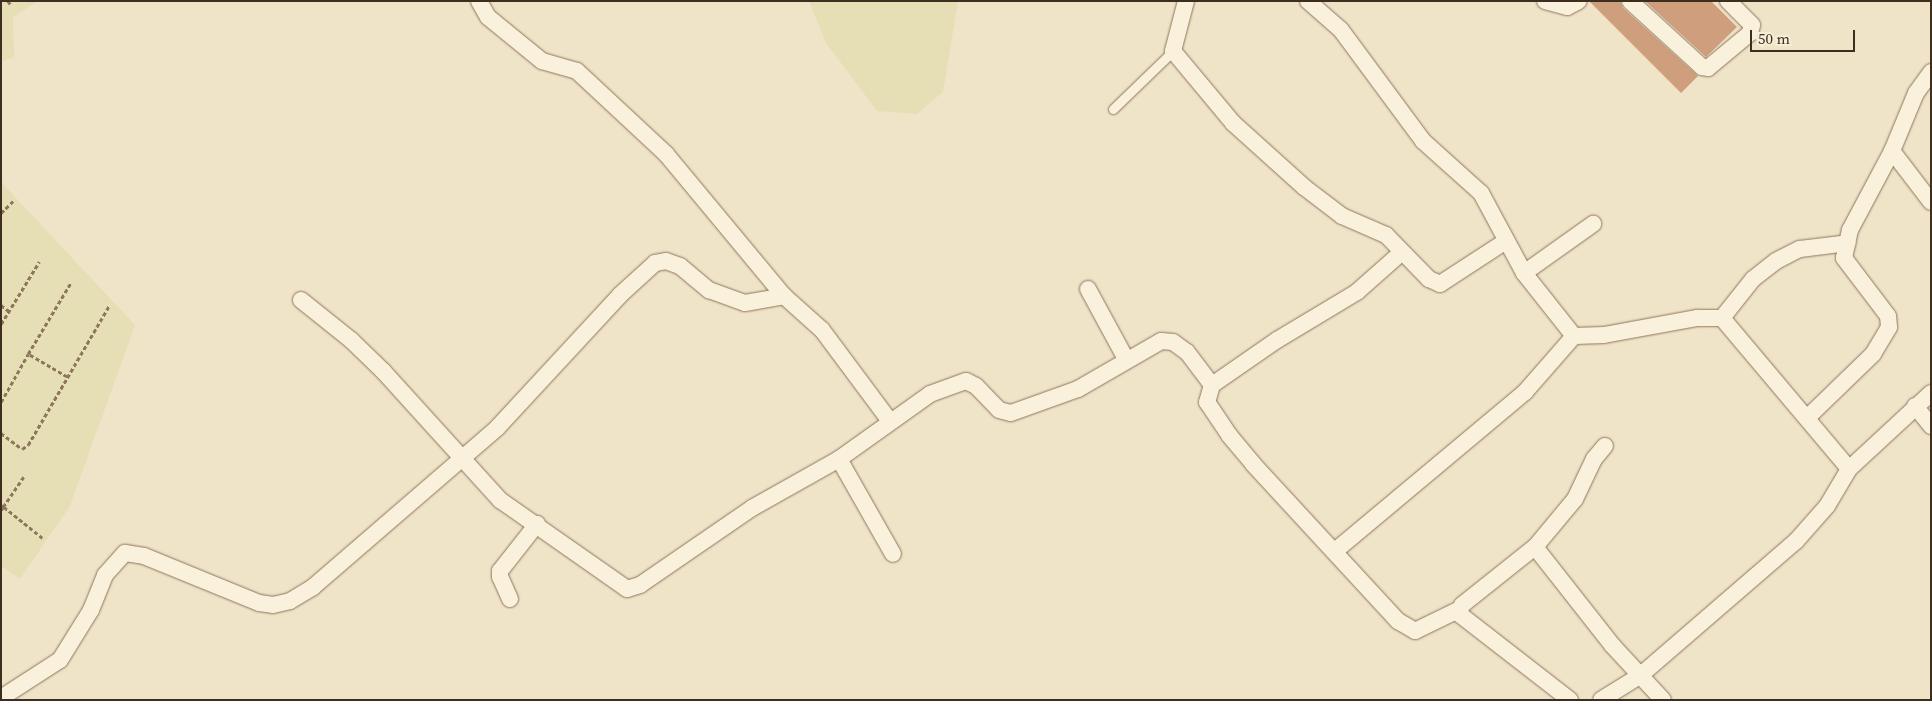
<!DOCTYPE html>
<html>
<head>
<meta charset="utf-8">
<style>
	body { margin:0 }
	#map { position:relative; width:1932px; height:701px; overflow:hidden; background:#f0e4c8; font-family:"Source Serif 4",serif }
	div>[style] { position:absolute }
	.farmland>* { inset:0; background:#e6deb5 }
	.building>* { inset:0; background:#cf9f7d }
	.path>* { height:2.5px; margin-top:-1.25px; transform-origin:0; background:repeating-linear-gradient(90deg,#8d765c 0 4px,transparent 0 6.5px) }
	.roads { filter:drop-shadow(0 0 1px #8d765c) drop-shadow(0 0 1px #8d765c) }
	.lane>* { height:9px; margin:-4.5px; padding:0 4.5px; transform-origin:4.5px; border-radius:4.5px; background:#faf1dc }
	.street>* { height:16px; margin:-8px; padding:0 8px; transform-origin:8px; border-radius:8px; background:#faf1dc }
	span { translate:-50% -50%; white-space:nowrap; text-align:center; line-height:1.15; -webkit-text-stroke:4px #f7eed8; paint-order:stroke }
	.frame { position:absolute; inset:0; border:2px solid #3d2e20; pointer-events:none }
	.scale { position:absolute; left:1750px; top:30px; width:105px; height:22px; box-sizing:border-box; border:2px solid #3d2e20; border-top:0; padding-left:6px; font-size:15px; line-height:18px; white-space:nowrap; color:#3d2e20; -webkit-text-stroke:4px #f7eed8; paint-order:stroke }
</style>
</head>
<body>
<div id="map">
	<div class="farmland">
		<i style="clip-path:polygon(1px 1px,38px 1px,13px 17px,14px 57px,1px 62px)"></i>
		<i style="clip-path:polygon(809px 1px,958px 1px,943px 92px,917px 114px,877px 111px,826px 43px)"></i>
		<i style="clip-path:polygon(1px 182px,135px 325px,70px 506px,20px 579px,1px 566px)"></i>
	</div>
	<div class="building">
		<i style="clip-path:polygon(1589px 1px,1620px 1px,1623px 8px,1698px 76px,1681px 93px)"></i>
		<i style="clip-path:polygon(1645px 1px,1711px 1px,1737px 27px,1706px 57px)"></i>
	</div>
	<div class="path">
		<i style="left:8px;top:1px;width:5px;rotate:53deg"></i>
		<i style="left:1px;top:213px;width:18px;rotate:-45deg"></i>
		<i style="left:1px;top:305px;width:10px;rotate:37deg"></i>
		<i style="left:1px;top:324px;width:73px;rotate:-58.5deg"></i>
		<i style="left:67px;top:377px;width:45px;rotate:-149.5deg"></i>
		<i style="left:28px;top:354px;width:82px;rotate:-59deg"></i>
		<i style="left:1px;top:402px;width:55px;rotate:-60.6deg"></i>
		<i style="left:1px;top:433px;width:26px;rotate:37deg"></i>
		<i style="left:22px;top:449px;width:7px;rotate:-34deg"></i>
		<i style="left:28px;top:445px;width:161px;rotate:-59.8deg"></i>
		<i style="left:24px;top:477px;width:36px;rotate:124deg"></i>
		<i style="left:4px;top:507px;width:51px;rotate:38.7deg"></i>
		<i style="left:1px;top:505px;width:4px;rotate:34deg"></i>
		<i style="left:4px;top:507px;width:5px;rotate:127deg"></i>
	</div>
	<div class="roads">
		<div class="lane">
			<i style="left:1113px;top:109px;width:83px;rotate:-44deg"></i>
		</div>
		<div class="street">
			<i style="left:479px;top:1px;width:18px;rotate:61deg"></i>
			<i style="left:488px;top:17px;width:70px;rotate:39.2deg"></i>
			<i style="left:542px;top:61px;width:36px;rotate:16deg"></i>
			<i style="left:577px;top:71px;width:122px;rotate:43deg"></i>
			<i style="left:666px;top:154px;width:185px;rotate:50.3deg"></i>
			<i style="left:784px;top:296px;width:51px;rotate:41.8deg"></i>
			<i style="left:822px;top:330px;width:112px;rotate:53.3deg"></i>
			<i style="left:1186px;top:1px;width:52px;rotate:104.6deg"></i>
			<i style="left:1173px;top:51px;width:94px;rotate:50.2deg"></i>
			<i style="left:1233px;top:123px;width:96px;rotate:42deg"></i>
			<i style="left:1304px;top:187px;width:48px;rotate:37.3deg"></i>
			<i style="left:1342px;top:216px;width:48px;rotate:23.4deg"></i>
			<i style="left:1386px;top:235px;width:62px;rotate:45.7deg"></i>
			<i style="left:1429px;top:279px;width:12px;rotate:24deg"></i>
			<i style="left:1440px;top:284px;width:79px;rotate:-33.1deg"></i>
			<i style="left:1308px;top:1px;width:44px;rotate:41.3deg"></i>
			<i style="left:1341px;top:30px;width:138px;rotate:53.5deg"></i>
			<i style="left:1423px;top:141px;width:78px;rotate:41.9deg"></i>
			<i style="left:1481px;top:193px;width:91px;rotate:61.7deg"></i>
			<i style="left:1524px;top:273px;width:80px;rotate:51.6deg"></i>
			<i style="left:1545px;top:1px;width:23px;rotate:15deg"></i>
			<i style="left:1567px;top:7px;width:13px;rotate:-27deg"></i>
			<i style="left:1630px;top:1px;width:98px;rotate:42.5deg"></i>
			<i style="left:1702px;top:67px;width:6px;rotate:9deg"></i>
			<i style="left:1708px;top:68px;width:55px;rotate:-39.8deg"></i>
			<i style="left:1750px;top:33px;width:8px;rotate:-76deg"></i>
			<i style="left:1752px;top:25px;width:34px;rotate:-135deg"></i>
			<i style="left:1892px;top:151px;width:64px;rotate:52.6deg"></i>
			<i style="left:1402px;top:252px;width:60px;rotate:138.4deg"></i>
			<i style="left:1357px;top:292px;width:93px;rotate:149deg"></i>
			<i style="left:1277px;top:340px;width:79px;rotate:145.3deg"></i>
			<i style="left:1212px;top:385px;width:18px;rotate:106deg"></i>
			<i style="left:1207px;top:402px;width:40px;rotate:56deg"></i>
			<i style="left:1229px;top:435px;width:38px;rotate:50deg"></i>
			<i style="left:1253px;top:464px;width:214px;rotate:47.3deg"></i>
			<i style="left:1398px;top:621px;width:20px;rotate:30deg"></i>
			<i style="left:1415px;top:631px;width:48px;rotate:-26deg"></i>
			<i style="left:1524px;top:273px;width:85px;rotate:-35.4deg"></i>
			<i style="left:1088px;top:289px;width:80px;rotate:61.5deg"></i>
			<i style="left:301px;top:300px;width:64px;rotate:38.7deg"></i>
			<i style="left:351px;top:340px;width:46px;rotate:44.1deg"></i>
			<i style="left:384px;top:372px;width:173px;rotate:47.8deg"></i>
			<i style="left:500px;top:500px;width:155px;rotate:35deg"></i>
			<i style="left:627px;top:589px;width:14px;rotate:-17deg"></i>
			<i style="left:640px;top:585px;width:136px;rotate:-34.5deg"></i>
			<i style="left:752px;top:508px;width:100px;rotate:-29.4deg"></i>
			<i style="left:839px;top:459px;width:112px;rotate:-35.5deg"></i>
			<i style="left:930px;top:394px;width:38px;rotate:-20deg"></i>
			<i style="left:966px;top:381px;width:11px;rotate:27deg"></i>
			<i style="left:976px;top:386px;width:33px;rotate:46deg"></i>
			<i style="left:999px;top:410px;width:12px;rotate:14deg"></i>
			<i style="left:1011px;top:413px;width:71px;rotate:-19.7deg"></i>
			<i style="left:1078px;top:389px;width:96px;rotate:-30deg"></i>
			<i style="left:1161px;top:341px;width:12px;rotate:5deg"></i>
			<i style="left:1173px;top:342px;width:17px;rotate:36deg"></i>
			<i style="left:1187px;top:352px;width:41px;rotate:52.9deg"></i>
			<i style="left:1722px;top:318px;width:50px;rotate:-51.5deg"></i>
			<i style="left:1753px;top:279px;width:29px;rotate:-38deg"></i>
			<i style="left:1776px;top:261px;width:27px;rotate:-27deg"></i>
			<i style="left:1800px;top:249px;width:48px;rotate:-7.1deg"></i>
			<i style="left:1574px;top:336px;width:30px;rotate:-2deg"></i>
			<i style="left:1604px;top:335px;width:95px;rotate:-10.4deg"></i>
			<i style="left:1697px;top:318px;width:25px"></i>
			<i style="left:1722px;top:318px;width:197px;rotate:49.9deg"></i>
			<i style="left:1849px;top:469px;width:43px;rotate:120.7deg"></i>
			<i style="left:1827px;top:506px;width:47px;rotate:131.5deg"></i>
			<i style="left:1796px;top:541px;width:205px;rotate:139.2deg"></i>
			<i style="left:1641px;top:675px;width:47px;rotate:148deg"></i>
			<i style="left:1915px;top:406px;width:26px;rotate:51deg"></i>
			<i style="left:1808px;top:417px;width:91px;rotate:-44.1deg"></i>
			<i style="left:1873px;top:354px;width:31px;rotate:-59deg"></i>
			<i style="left:1889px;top:327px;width:11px;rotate:-95deg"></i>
			<i style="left:1888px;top:316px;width:73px;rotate:-127.2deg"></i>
			<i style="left:1844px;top:258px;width:29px;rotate:-78deg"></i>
			<i style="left:1850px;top:230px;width:89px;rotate:-62deg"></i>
			<i style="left:1892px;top:151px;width:63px;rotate:-67.5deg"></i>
			<i style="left:1916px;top:93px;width:26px;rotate:-54deg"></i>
			<i style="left:839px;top:459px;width:109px;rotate:60.4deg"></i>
			<i style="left:1849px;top:469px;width:112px;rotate:-42.8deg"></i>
			<i style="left:1535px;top:547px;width:62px;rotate:-50.2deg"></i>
			<i style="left:1575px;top:499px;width:44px;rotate:-64.6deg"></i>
			<i style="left:1594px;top:459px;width:17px;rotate:-50deg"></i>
			<i style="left:1335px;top:551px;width:248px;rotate:-39.9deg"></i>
			<i style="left:1525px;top:392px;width:74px;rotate:-48.8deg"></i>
			<i style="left:510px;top:599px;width:24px;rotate:-114deg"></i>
			<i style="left:500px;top:577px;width:6px;rotate:-90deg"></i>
			<i style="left:500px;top:571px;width:60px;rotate:-51.8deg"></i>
			<i style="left:1px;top:698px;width:70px;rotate:-32.8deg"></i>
			<i style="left:60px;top:660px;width:59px;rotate:-58.2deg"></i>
			<i style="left:91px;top:610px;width:38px;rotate:-68deg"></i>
			<i style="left:105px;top:575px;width:30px;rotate:-48deg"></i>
			<i style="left:125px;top:553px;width:19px;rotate:9deg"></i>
			<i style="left:144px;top:556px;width:124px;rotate:22.2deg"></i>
			<i style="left:259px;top:603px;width:14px;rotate:8deg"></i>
			<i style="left:273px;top:605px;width:17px;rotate:-13deg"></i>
			<i style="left:290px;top:601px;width:27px;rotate:-31deg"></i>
			<i style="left:313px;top:587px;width:243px;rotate:-40.8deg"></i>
			<i style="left:497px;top:428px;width:181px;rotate:-47.2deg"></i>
			<i style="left:620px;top:295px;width:47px;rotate:-42.4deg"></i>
			<i style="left:655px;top:263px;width:11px;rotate:-10deg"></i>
			<i style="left:666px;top:261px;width:15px;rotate:20deg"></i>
			<i style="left:680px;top:266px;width:38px;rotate:40deg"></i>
			<i style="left:709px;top:290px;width:38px;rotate:20deg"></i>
			<i style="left:745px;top:303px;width:40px;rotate:-10deg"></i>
			<i style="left:1570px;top:700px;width:140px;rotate:-142.2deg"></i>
			<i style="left:1459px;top:614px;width:9px;rotate:-72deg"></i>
			<i style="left:1462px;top:605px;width:93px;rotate:-38.5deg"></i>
			<i style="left:1535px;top:547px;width:125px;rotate:51.8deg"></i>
			<i style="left:1612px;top:645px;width:75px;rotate:47.2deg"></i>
		</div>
	</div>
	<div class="frame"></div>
	<div class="scale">50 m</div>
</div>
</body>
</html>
